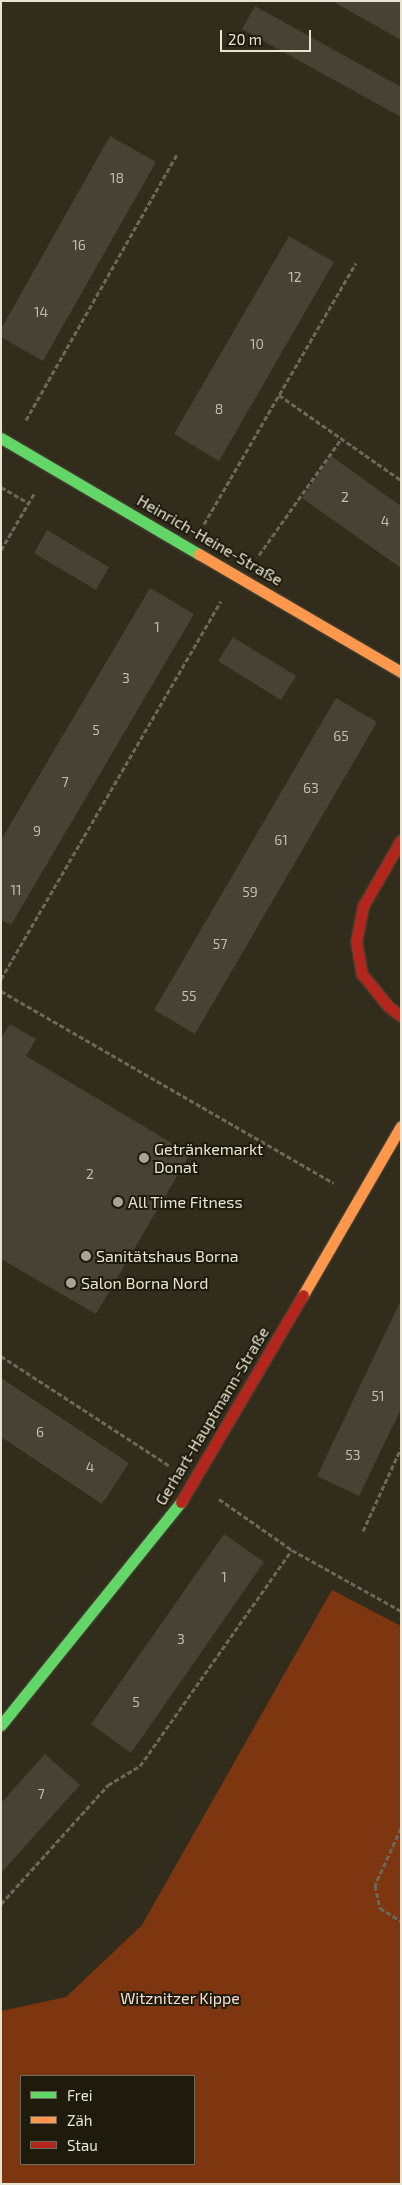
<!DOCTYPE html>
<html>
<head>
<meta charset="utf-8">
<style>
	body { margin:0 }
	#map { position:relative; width:402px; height:2185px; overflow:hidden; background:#312c1b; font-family:"Exo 2",sans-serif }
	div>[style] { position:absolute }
	.green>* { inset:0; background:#7d3610 }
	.building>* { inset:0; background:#484235 }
	.path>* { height:3px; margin-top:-1.5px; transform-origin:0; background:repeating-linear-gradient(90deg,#6b685c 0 5px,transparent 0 7.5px) }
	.roads { filter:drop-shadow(0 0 1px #4e4a3c) drop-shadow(0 0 1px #4e4a3c) }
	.fast>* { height:11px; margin:-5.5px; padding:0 5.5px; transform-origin:5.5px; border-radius:5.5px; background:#63d668 }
	.slow>* { height:11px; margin:-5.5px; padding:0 5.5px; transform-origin:5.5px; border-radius:5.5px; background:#ff974d }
	.jam>* { height:11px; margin:-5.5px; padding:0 5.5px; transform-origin:5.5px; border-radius:5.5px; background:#b3261e }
	.dots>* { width:14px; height:14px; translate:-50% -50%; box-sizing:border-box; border:2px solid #1e1a0c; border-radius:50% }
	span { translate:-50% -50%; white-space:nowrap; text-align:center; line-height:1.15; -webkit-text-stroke:4px #1e1a0c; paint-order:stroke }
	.number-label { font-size:14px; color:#c1bcab }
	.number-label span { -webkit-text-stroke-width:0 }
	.street-label { font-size:16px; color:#e9e4d2 }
	.poi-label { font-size:16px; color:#e9e4d2 }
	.left { translate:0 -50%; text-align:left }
	.park-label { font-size:16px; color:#f5dbd1 }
	.frame { position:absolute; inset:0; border:2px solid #e9e4d2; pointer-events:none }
	.legend { position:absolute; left:20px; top:2075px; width:175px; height:90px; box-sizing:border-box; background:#1e1a0c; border:1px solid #6f6b5b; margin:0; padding:6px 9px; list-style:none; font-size:15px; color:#e9e4d2 }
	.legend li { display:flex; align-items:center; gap:10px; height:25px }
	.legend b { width:25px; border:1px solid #6f6b5b }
	.scale { position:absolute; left:220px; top:30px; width:91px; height:22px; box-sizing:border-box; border:2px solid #e9e4d2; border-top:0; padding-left:6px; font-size:15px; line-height:18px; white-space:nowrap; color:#e9e4d2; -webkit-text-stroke:4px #1e1a0c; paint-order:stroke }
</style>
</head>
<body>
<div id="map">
	<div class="green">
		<i style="clip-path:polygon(evenodd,332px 1590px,401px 1626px,401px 2184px,1px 2184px,1px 2011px,66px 1997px,142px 1925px,332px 1590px,21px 2076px,194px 2076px,194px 2164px,21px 2164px,21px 2076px)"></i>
	</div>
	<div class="building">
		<i style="clip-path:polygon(332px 1px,401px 1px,401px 40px)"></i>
		<i style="clip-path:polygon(255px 6px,401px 87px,401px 117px,242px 29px)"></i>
		<i style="clip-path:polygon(110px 136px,156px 162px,43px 361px,1px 337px,1px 329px)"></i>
		<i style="clip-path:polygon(289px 236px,334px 262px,219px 461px,174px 434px)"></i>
		<i style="clip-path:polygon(331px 456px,401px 506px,401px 568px,302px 498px)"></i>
		<i style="clip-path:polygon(47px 530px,109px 567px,96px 590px,34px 553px)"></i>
		<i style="clip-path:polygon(150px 588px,194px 614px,11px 925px,1px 920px,1px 840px)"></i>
		<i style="clip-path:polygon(233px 637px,296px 676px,281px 700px,218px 661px)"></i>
		<i style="clip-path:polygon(336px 698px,377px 722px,195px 1034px,154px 1010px)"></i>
		<i style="clip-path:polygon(10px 1024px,36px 1039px,26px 1056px,190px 1154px,96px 1314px,1px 1259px,1px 1038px)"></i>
		<i style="clip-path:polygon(401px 1300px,401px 1409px,359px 1496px,317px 1476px)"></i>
		<i style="clip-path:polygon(1px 1378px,129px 1463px,102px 1504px,1px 1437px)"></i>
		<i style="clip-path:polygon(224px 1534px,264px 1562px,131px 1753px,91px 1724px)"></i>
		<i style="clip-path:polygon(45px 1754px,80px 1785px,1px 1873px,1px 1803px)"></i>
	</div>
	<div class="path">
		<i style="left:279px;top:395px;width:149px;rotate:34.9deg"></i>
		<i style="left:26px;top:420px;width:306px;rotate:-60.4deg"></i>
		<i style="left:1px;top:487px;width:32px;rotate:30deg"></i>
		<i style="left:204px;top:524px;width:302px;rotate:-59.8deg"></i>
		<i style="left:1px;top:550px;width:67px;rotate:-59.6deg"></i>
		<i style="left:259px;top:555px;width:142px;rotate:-54.7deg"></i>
		<i style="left:1px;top:979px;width:437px;rotate:-59.8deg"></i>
		<i style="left:1px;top:991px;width:384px;rotate:30deg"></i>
		<i style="left:1px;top:1356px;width:202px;rotate:33.1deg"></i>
		<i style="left:219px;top:1499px;width:89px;rotate:34.9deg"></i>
		<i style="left:292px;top:1550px;width:125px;rotate:29.2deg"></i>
		<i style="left:363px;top:1531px;width:91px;rotate:-65.4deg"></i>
		<i style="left:401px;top:1828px;width:63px;rotate:114.5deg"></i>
		<i style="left:375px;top:1885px;width:24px;rotate:78deg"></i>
		<i style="left:380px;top:1908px;width:25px;rotate:32deg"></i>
		<i style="left:1px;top:1904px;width:160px;rotate:-48deg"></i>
		<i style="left:108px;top:1785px;width:37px;rotate:-31deg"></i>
		<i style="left:140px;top:1766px;width:264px;rotate:-54.9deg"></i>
	</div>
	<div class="roads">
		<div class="fast">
			<i style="left:1px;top:438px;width:229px;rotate:30.4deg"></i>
			<i style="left:1px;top:1725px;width:287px;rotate:-51.1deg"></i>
		</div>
		<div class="slow">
			<i style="left:199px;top:554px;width:234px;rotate:30.3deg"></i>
			<i style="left:303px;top:1295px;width:195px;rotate:-59.9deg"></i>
		</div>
		<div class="jam">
			<i style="left:401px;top:840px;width:76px;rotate:119.9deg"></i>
			<i style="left:363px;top:906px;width:36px;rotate:101deg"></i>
			<i style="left:356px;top:941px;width:34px;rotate:80deg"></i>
			<i style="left:362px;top:974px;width:41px;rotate:50.9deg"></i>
			<i style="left:388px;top:1006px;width:16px;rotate:38deg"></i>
			<i style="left:181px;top:1502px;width:240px;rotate:-59.5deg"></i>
		</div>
	</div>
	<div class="dots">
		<i style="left:144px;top:1158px;background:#a9a492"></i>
		<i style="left:118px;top:1202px;background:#a9a492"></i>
		<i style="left:86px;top:1256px;background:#a9a492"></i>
		<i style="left:71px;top:1283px;background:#a9a492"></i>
	</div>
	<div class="number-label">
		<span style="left:117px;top:178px">18</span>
		<span style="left:79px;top:245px">16</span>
		<span style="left:295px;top:277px">12</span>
		<span style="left:41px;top:312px">14</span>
		<span style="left:257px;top:344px">10</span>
		<span style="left:219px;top:409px">8</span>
		<span style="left:345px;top:497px">2</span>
		<span style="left:385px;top:521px">4</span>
		<span style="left:157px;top:627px">1</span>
		<span style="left:126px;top:678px">3</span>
		<span style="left:96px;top:730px">5</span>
		<span style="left:341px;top:736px">65</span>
		<span style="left:65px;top:782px">7</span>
		<span style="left:311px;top:788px">63</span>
		<span style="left:37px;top:831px">9</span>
		<span style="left:281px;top:840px">61</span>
		<span style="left:16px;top:890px">11</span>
		<span style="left:250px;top:892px">59</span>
		<span style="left:220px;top:944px">57</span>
		<span style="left:189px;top:996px">55</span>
		<span style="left:90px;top:1174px">2</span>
		<span style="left:378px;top:1396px">51</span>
		<span style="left:40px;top:1432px">6</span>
		<span style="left:353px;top:1455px">53</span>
		<span style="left:90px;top:1467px">4</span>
		<span style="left:224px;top:1577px">1</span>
		<span style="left:181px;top:1639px">3</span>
		<span style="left:136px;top:1702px">5</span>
		<span style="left:41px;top:1794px">7</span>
	</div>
	<div class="street-label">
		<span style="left:210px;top:540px;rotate:30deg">Heinrich-Heine-Straße</span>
		<span style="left:212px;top:1416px;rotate:-59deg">Gerhart-Hauptmann-Straße</span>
	</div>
	<div class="poi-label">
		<span class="left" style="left:154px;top:1158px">Getränkemarkt<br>Donat</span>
		<span class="left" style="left:128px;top:1202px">All Time Fitness</span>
		<span class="left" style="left:96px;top:1256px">Sanitätshaus Borna</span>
		<span class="left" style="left:81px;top:1283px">Salon Borna Nord</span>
	</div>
	<div class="park-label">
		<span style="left:180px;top:1998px">Witznitzer Kippe</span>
	</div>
	<div class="frame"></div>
	<ul class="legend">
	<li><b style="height:6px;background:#63d668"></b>Frei</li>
	<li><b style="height:6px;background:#ff974d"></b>Zäh</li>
	<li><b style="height:6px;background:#b3261e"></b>Stau</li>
	</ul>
	<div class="scale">20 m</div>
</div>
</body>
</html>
